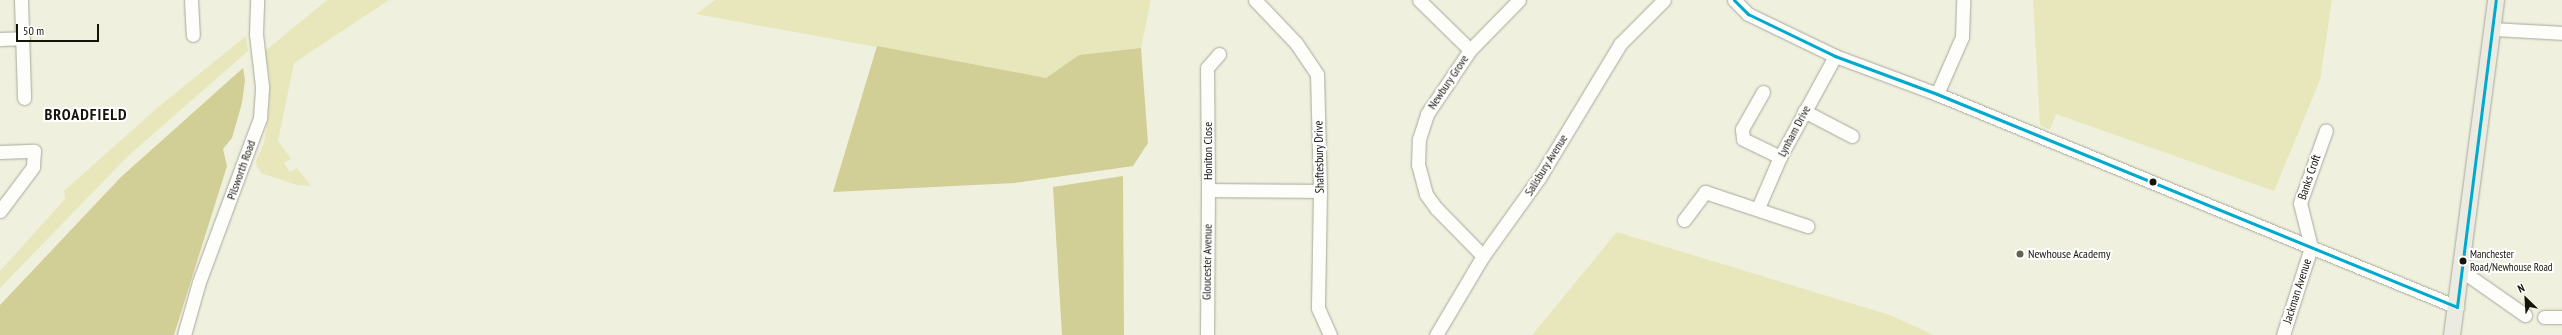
<!DOCTYPE html>
<html>
<head>
<meta charset="utf-8">
<style>
	body { margin:0 }
	#map { position:relative; width:2562px; height:335px; overflow:hidden; background:#f0f0df; font-family:"PT Sans Narrow",sans-serif }
	div>[style] { position:absolute }
	.green>* { inset:0; background:#e8e7bb }
	.forest>* { inset:0; background:#d1ce96 }
	.roads { filter:drop-shadow(0 0 1px #a8a89b) drop-shadow(0 0 1px #a8a89b) }
	.minor>* { height:13px; margin:-6.5px; padding:0 6.5px; transform-origin:6.5px; border-radius:6.5px; background:#fdfdfa }
	.major>* { height:16px; margin:-8px; padding:0 8px; transform-origin:8px; border-radius:8px; background:#ebebe1 }
	.bus-1>* { height:3px; margin:-1.5px; padding:0 1.5px; transform-origin:1.5px; border-radius:1.5px; background:#00a9ce }
	.dots>* { width:11px; height:11px; translate:-50% -50%; box-sizing:border-box; border:2px solid #fff; border-radius:50% }
	span { translate:-50% -50%; white-space:nowrap; text-align:center; line-height:1.15; -webkit-text-stroke:4px #fff; paint-order:stroke }
	.bus-label { font-size:11px; color:#151409 }
	.left { translate:0 -50%; text-align:left }
	.street-label { font-size:12px; color:#151409 }
	.poi-label { font-size:12px; color:#151409 }
	.district-label { font-size:16px; color:#151409; font-weight:700; letter-spacing:1px }
	.north { position:absolute; left:2506px; top:279px; width:40px; height:40px; -webkit-text-stroke:3px #fff; paint-order:stroke; rotate:335deg; font-size:11px; font-weight:700; line-height:16px; text-align:center; color:#151409 }
	.north::after { content:''; display:block; margin:auto; width:14px; height:18px; background:#151409; clip-path:polygon(50% 0,100% 100%,50% 72%,0 100%) }
	.scale { position:absolute; left:16px; top:24px; width:83px; height:18px; box-sizing:border-box; border:2px solid #151409; border-top:0; padding-left:5px; font-size:12px; line-height:14px; white-space:nowrap; color:#151409; -webkit-text-stroke:3px #fff; paint-order:stroke }
</style>
</head>
<body>
<div id="map">
	<div class="green">
		<i style="clip-path:polygon(327px 0,389px 0,294px 63px,278px 141px,291px 159px,284px 163px,290px 172px,297px 168px,311px 186px,297px 185px,261px 173px,257px 166px,256px 161px,264px 143px,269px 111px,270px 80px,265px 51px)"></i>
		<i style="clip-path:polygon(715px 0,1151px 0,1141px 48px,1079px 55px,1046px 78px,696px 14px)"></i>
		<i style="clip-path:polygon(2033px 0,2332px 0,2320px 80px,2274px 191px,2056px 114px,2050px 130px,2040px 125px)"></i>
		<i style="clip-path:polygon(246px 36px,248px 51px,127px 157px,0 288px,0 271px,65px 199px,64px 191px,157px 108px)"></i>
		<i style="clip-path:polygon(1617px 232px,1890px 315px,1933px 335px,1532px 335px)"></i>
	</div>
	<div class="forest">
		<i style="clip-path:polygon(877px 46px,1046px 78px,1079px 55px,1141px 48px,1148px 143px,1133px 166px,1015px 183px,833px 192px)"></i>
		<i style="clip-path:polygon(243px 68px,245px 80px,242px 103px,232px 138px,223px 149px,227px 166px,174px 335px,0 335px,0 305px,121px 177px)"></i>
		<i style="clip-path:polygon(1123px 176px,1124px 335px,1062px 335px,1053px 187px)"></i>
	</div>
	<div class="roads">
		<div class="minor">
			<i style="left:21px;top:0;width:98px;rotate:88.2deg"></i>
			<i style="left:191px;top:0;width:35px;rotate:87deg"></i>
			<i style="left:1255px;top:0;width:59px;rotate:46.4deg"></i>
			<i style="left:1296px;top:43px;width:37px;rotate:56deg"></i>
			<i style="left:1317px;top:74px;width:117px;rotate:88.5deg"></i>
			<i style="left:1320px;top:191px;width:117px;rotate:91deg"></i>
			<i style="left:1318px;top:308px;width:30px;rotate:66deg"></i>
			<i style="left:1419px;top:0;width:71px;rotate:44.4deg"></i>
			<i style="left:1734px;top:0;width:20px;rotate:45deg"></i>
			<i style="left:1748px;top:14px;width:97px;rotate:25.8deg"></i>
			<i style="left:1835px;top:56px;width:109px;rotate:20.4deg"></i>
			<i style="left:1937px;top:94px;width:562px;rotate:22.27deg"></i>
			<i style="left:2493px;top:29px;width:69px;rotate:3.3deg"></i>
			<i style="left:0;top:39px;width:23px;rotate:-2deg"></i>
			<i style="left:1219px;top:54px;width:18px;rotate:131deg"></i>
			<i style="left:1207px;top:68px;width:122px;rotate:89.5deg"></i>
			<i style="left:1208px;top:190px;width:112px;rotate:0.5deg"></i>
			<i style="left:1763px;top:92px;width:43px;rotate:119.6deg"></i>
			<i style="left:1742px;top:129px;width:10px;rotate:84deg"></i>
			<i style="left:1743px;top:139px;width:41px;rotate:25.9deg"></i>
			<i style="left:1937px;top:94px;width:62px;rotate:-66.3deg"></i>
			<i style="left:1962px;top:37px;width:37px;rotate:-88deg"></i>
			<i style="left:1804px;top:111px;width:54px;rotate:27.5deg"></i>
			<i style="left:0;top:152px;width:34px;rotate:-2deg"></i>
			<i style="left:34px;top:151px;width:16px;rotate:94deg"></i>
			<i style="left:33px;top:167px;width:55px;rotate:126.9deg"></i>
			<i style="left:1758px;top:208px;width:56px;rotate:-66.7deg"></i>
			<i style="left:1780px;top:157px;width:115px;rotate:-61.4deg"></i>
			<i style="left:1684px;top:220px;width:35px;rotate:-53deg"></i>
			<i style="left:1705px;top:192px;width:108px;rotate:18.4deg"></i>
			<i style="left:1483px;top:256px;width:67px;rotate:-134.4deg"></i>
			<i style="left:1436px;top:208px;width:17px;rotate:-126deg"></i>
			<i style="left:1426px;top:194px;width:30px;rotate:-105deg"></i>
			<i style="left:1418px;top:165px;width:26px;rotate:-88deg"></i>
			<i style="left:1419px;top:139px;width:26px;rotate:-72deg"></i>
			<i style="left:1427px;top:114px;width:77px;rotate:-56.1deg"></i>
			<i style="left:1470px;top:50px;width:70px;rotate:-45.6deg"></i>
			<i style="left:2462px;top:271px;width:77px;rotate:34.9deg"></i>
			<i style="left:2544px;top:317px;width:18px"></i>
			<i style="left:184px;top:335px;width:55px;rotate:-74.2deg"></i>
			<i style="left:199px;top:282px;width:175px;rotate:-69.6deg"></i>
			<i style="left:260px;top:118px;width:32px;rotate:-86deg"></i>
			<i style="left:262px;top:86px;width:52px;rotate:-96.6deg"></i>
			<i style="left:256px;top:34px;width:34px;rotate:-88deg"></i>
			<i style="left:1207px;top:335px;width:145px;rotate:-89.6deg"></i>
			<i style="left:1436px;top:335px;width:92px;rotate:-59.3deg"></i>
			<i style="left:1483px;top:256px;width:96px;rotate:-54.3deg"></i>
			<i style="left:1539px;top:178px;width:157px;rotate:-58.8deg"></i>
			<i style="left:1620px;top:44px;width:62px;rotate:-45deg"></i>
			<i style="left:2283px;top:335px;width:92px;rotate:-72.3deg"></i>
			<i style="left:2311px;top:247px;width:45px;rotate:-104deg"></i>
			<i style="left:2300px;top:203px;width:77px;rotate:-70.4deg"></i>
		</div>
		<div class="major">
			<i style="left:2452px;top:335px;width:338px;rotate:-82.5deg"></i>
		</div>
	</div>
	<div class="bus-1">
		<i style="left:1734px;top:0;width:20px;rotate:45deg"></i>
		<i style="left:1748px;top:14px;width:97px;rotate:25.8deg"></i>
		<i style="left:1835px;top:56px;width:109px;rotate:20.4deg"></i>
		<i style="left:1937px;top:94px;width:562px;rotate:22.27deg"></i>
		<i style="left:2457px;top:307px;width:309px;rotate:-82.8deg"></i>
	</div>
	<div class="dots">
		<i style="left:2153px;top:182px;background:#151409"></i>
		<i style="left:2020px;top:254px;background:#626154"></i>
		<i style="left:2463px;top:261px;background:#151409"></i>
	</div>
	<div class="bus-label">
		<span class="left" style="left:2470px;top:261px">Manchester<br>Road/Newhouse Road</span>
	</div>
	<div class="street-label">
		<span style="left:1448px;top:82px;rotate:-56deg">Newbury Grove</span>
		<span style="left:1794px;top:131px;rotate:-62deg">Lynham Drive</span>
		<span style="left:1208px;top:151px;rotate:-90deg">Honiton Close</span>
		<span style="left:1319px;top:157px;rotate:-91deg">Shaftesbury Drive</span>
		<span style="left:1546px;top:165px;rotate:-58deg">Salisbury Avenue</span>
		<span style="left:241px;top:170px;rotate:-70deg">Pilsworth Road</span>
		<span style="left:2309px;top:177px;rotate:-71deg">Banks Croft</span>
		<span style="left:1207px;top:262px;rotate:-89deg">Gloucester Avenue</span>
		<span style="left:2297px;top:291px;rotate:-72deg">Jackman Avenue</span>
	</div>
	<div class="poi-label">
		<span class="left" style="left:2028px;top:254px">Newhouse Academy</span>
	</div>
	<div class="district-label">
		<span style="left:86px;top:114px">BROADFIELD</span>
	</div>
	<div class="north">N</div>
	<div class="scale">50 m</div>
</div>
</body>
</html>
